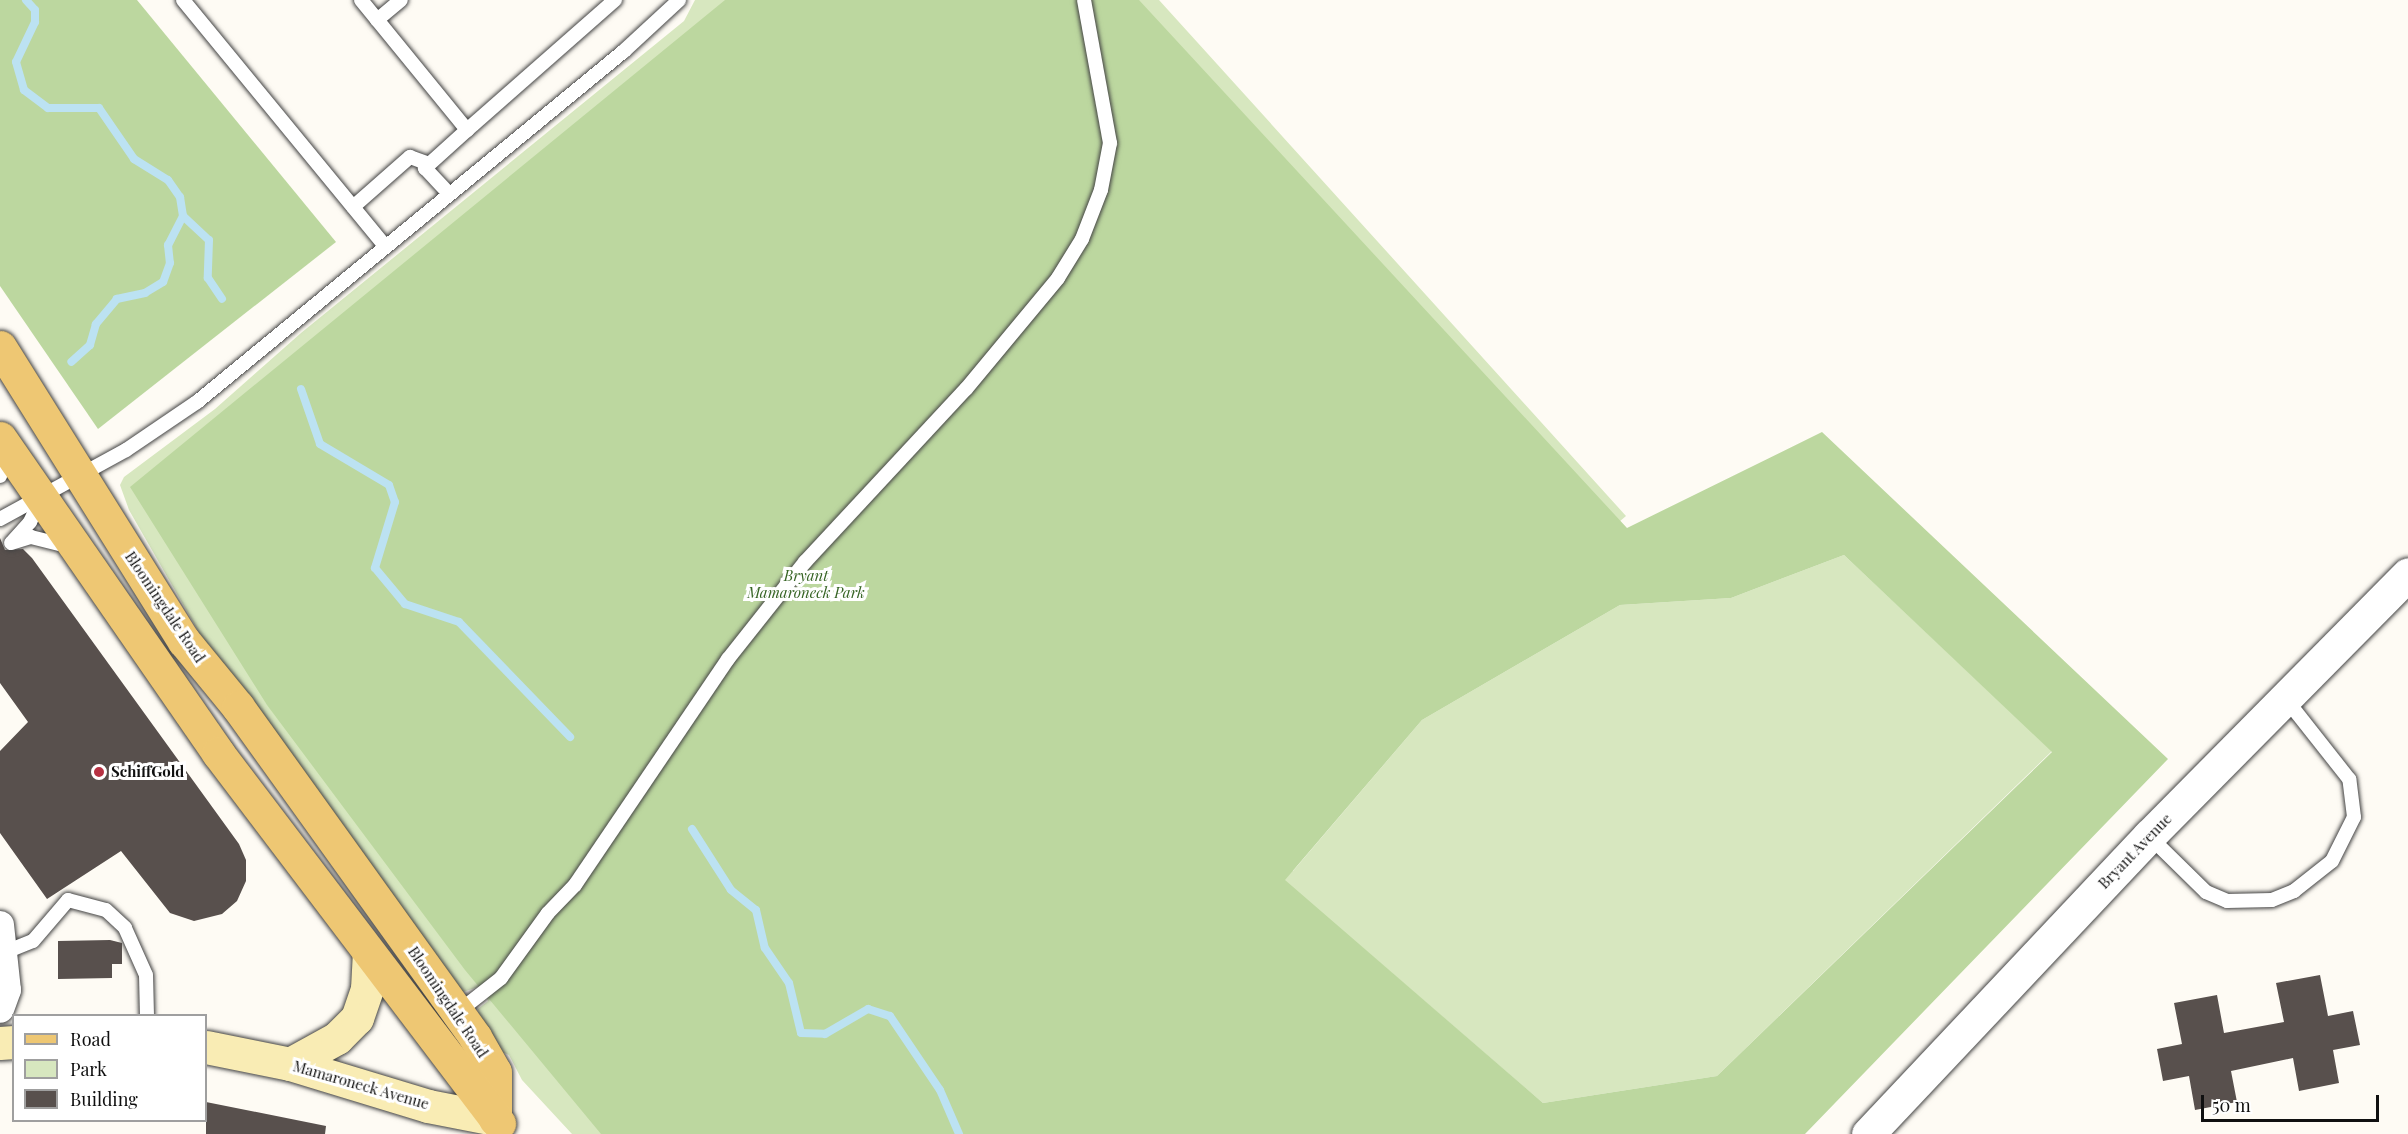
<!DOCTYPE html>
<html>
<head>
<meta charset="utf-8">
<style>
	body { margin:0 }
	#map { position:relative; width:2408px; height:1134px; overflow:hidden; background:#fefbf4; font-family:"Playfair Display",serif }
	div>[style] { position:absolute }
	.green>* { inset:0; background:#d7e7bf }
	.forest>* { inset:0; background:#bcd79f }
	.stream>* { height:8px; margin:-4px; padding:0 4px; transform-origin:4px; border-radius:4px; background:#bce2f2 }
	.building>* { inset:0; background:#58504d }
	.roads { filter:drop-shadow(0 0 2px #434343) drop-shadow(0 0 2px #434343) }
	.service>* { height:14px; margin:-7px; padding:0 7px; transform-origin:7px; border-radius:7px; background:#fff }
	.minor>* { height:28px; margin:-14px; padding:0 14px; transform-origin:14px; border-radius:14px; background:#fff }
	.tertiary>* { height:33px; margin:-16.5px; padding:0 16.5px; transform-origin:16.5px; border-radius:16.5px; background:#fff }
	.secondary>* { height:33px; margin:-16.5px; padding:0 16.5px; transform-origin:16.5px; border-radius:16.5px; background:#f9ecb4 }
	.primary>* { height:33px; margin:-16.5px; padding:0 16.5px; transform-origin:16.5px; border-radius:16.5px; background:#eec773 }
	.dots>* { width:16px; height:16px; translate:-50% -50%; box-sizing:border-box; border:3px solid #fff; border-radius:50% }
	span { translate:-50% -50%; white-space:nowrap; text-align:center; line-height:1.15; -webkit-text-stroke:6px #fff; paint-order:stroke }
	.park-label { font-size:15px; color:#366424; font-style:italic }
	.street-label { font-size:15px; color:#101010 }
	.poi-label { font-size:15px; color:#101010; font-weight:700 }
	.left { translate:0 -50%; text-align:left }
	.legend { position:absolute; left:12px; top:1014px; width:195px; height:108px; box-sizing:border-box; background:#fff; border:2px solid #9f9f9f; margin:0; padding:8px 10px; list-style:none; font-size:18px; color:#101010 }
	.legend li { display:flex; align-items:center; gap:12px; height:30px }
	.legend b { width:30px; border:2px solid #9f9f9f }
	.scale { position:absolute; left:2201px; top:1095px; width:178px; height:27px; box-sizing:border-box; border:3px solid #101010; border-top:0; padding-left:8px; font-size:18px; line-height:21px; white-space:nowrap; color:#101010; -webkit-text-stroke:4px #fff; paint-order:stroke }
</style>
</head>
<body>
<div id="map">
	<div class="green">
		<i style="clip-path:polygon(695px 0,1159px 0,1626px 516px,1259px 831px,1293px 871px,1422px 720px,1620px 605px,1731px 598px,1844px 555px,2052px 751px,1717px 1076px,1543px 1103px,1350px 937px,1516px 1134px,572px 1134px,522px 1080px,509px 1055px,497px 1050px,479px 1021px,478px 1009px,488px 1001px,481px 986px,463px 992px,200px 634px,129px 510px,120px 485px,124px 477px,215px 409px,301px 333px,684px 21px)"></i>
	</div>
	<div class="forest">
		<i style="clip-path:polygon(0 0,137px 0,336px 242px,98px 429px,0 286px)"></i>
		<i style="clip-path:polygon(evenodd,725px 0,1139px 0,1627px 528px,1822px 432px,2168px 759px,1805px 1134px,601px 1134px,465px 970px,267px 705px,130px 487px,725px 0,1844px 555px,2052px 752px,1717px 1076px,1543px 1103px,1285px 880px,1422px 720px,1620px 605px,1731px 598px,1844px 555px)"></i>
	</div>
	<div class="stream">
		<i style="left:26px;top:0;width:13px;rotate:48deg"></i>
		<i style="left:35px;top:10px;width:12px;rotate:90deg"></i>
		<i style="left:35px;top:22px;width:44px;rotate:115.4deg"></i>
		<i style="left:16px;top:62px;width:29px;rotate:74deg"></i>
		<i style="left:24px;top:90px;width:30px;rotate:37deg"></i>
		<i style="left:48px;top:108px;width:51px"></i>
		<i style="left:99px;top:108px;width:62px;rotate:55.5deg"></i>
		<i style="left:134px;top:159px;width:40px;rotate:32deg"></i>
		<i style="left:168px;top:180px;width:21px;rotate:55deg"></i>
		<i style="left:180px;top:197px;width:19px;rotate:81deg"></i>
		<i style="left:183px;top:216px;width:33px;rotate:117deg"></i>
		<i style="left:168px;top:245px;width:18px;rotate:84deg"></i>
		<i style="left:170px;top:263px;width:20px;rotate:110deg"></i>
		<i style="left:163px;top:282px;width:21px;rotate:149deg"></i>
		<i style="left:145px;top:293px;width:29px;rotate:168deg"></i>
		<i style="left:117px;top:299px;width:33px;rotate:130deg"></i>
		<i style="left:96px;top:324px;width:22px;rotate:106deg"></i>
		<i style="left:90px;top:345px;width:25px;rotate:138deg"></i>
		<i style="left:183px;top:216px;width:35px;rotate:43deg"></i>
		<i style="left:209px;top:240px;width:38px;rotate:92deg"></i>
		<i style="left:208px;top:278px;width:25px;rotate:56deg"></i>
		<i style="left:301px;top:389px;width:58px;rotate:70.9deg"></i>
		<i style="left:320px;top:444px;width:80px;rotate:30.7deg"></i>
		<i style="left:389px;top:485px;width:18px;rotate:71deg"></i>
		<i style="left:395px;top:502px;width:69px;rotate:106.9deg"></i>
		<i style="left:375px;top:568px;width:47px;rotate:50.2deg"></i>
		<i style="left:405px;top:604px;width:57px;rotate:18.4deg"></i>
		<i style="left:459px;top:622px;width:160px;rotate:46deg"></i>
		<i style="left:692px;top:829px;width:72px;rotate:57.4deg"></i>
		<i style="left:731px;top:890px;width:32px;rotate:39deg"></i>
		<i style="left:756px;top:910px;width:39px;rotate:77deg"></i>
		<i style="left:765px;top:948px;width:42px;rotate:55.6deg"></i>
		<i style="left:789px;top:983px;width:51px;rotate:76.5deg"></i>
		<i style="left:801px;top:1033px;width:24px;rotate:2deg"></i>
		<i style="left:825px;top:1034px;width:50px;rotate:-30.2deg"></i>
		<i style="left:868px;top:1009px;width:23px;rotate:18deg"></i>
		<i style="left:890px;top:1016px;width:89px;rotate:56deg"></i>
		<i style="left:940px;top:1090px;width:48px;rotate:66.6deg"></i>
	</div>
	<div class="building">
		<i style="clip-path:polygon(0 538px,5px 550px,23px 549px,32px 558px,239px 844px,246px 860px,246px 881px,237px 901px,222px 914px,194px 921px,170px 913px,121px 851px,47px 899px,0 833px,0 751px,28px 722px,0 683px)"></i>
		<i style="clip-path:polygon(110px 940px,122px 943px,122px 964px,112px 964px,112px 978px,58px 979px,58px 941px)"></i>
		<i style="clip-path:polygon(2320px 975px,2328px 1016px,2353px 1011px,2360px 1045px,2333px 1050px,2339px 1083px,2299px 1091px,2293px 1058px,2231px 1071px,2237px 1102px,2195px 1110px,2189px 1076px,2163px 1081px,2157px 1049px,2182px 1044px,2174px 1003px,2217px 995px,2224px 1033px,2284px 1022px,2276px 983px)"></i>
		<i style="clip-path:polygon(206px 1102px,326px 1126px,325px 1134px,206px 1134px)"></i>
	</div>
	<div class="roads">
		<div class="service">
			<i style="left:183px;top:0;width:317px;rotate:50.6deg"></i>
			<i style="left:361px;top:0;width:168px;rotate:50.8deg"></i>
			<i style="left:467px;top:130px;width:57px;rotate:137.9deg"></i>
			<i style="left:425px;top:168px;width:35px;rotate:47deg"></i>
			<i style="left:377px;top:20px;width:31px;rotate:-40deg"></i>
			<i style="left:467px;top:130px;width:197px;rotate:-41.3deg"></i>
			<i style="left:353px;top:207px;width:76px;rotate:-41.3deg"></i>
			<i style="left:410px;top:157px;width:20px;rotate:20deg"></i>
			<i style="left:0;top:476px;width:23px;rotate:-72deg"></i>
			<i style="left:0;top:519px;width:144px;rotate:-28.7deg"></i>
			<i style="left:126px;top:450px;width:86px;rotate:-34.1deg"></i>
			<i style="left:197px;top:402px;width:553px;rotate:-39.42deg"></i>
			<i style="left:624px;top:51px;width:75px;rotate:-42.8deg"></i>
			<i style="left:13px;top:541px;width:25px;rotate:-48deg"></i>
			<i style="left:30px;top:522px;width:23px;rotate:-65deg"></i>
			<i style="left:11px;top:543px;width:21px;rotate:-17deg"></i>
			<i style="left:31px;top:537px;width:37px;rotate:14deg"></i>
			<i style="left:2149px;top:836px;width:80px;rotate:44.5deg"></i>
			<i style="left:2206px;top:892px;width:23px;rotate:23deg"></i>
			<i style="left:2227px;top:901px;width:45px;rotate:-1.3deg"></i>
			<i style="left:2272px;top:900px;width:24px;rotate:-22deg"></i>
			<i style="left:2294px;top:891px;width:48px;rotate:-38.3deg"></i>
			<i style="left:2332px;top:861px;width:49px;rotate:-63.4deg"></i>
			<i style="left:2354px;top:817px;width:38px;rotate:-97deg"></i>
			<i style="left:2349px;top:779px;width:103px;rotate:-128.3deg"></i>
			<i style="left:3px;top:953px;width:32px;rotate:-22deg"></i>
			<i style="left:33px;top:941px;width:54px;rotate:-49.5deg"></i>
			<i style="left:68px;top:900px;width:39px;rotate:15deg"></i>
			<i style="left:106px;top:910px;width:26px;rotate:43deg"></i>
			<i style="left:125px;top:928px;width:51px;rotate:65.9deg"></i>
			<i style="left:146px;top:975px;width:41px;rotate:88.6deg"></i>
			<i style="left:458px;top:1012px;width:55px;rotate:-38.3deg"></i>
			<i style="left:501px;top:978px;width:80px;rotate:-54.1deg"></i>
			<i style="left:548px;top:913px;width:39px;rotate:-46deg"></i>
			<i style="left:575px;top:885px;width:273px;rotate:-55.9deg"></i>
			<i style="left:728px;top:659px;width:124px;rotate:-51.6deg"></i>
			<i style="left:805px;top:562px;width:236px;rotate:-47.1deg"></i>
			<i style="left:966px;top:389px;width:144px;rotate:-50.3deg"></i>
			<i style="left:1058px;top:278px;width:46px;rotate:-58.4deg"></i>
			<i style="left:1082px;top:239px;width:53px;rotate:-68.8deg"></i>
			<i style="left:1101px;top:190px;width:48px;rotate:-79.2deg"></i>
			<i style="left:1110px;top:143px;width:145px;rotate:-100.3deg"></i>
		</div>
		<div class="minor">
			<i style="left:0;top:925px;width:65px;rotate:83.9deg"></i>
			<i style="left:7px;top:990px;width:20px;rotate:110deg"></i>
		</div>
		<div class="tertiary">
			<i style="left:1868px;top:1134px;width:410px;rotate:-46.7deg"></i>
			<i style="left:2149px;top:836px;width:368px;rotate:-45.3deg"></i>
		</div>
		<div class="secondary">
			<i style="left:0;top:1043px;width:14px;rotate:-4deg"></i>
			<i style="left:206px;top:1047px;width:86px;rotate:11.4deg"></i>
			<i style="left:290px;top:1064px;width:144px;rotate:16.9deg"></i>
			<i style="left:428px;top:1106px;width:68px;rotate:11deg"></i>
			<i style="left:290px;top:1064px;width:54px;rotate:-29deg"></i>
			<i style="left:337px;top:1038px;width:28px;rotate:-45deg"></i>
			<i style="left:357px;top:1018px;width:31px;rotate:-71deg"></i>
			<i style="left:367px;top:989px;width:35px;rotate:-87deg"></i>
		</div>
		<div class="primary">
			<i style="left:0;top:347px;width:347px;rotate:58deg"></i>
			<i style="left:184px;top:641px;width:85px;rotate:50.7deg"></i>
			<i style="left:238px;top:707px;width:406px;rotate:54.3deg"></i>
			<i style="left:475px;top:1037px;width:40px;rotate:60.3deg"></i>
			<i style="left:495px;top:1072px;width:47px;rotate:90deg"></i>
			<i style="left:0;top:438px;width:383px;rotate:55.3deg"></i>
			<i style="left:218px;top:753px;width:465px;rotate:52.8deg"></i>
		</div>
	</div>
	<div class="dots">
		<i style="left:99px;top:772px;background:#b63142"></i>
	</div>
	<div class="park-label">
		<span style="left:806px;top:584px">Bryant<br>Mamaroneck Park</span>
	</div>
	<div class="street-label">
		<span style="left:165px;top:607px;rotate:56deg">Bloomingdale Road</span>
		<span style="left:2135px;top:851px;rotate:-46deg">Bryant Avenue</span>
		<span style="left:448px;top:1002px;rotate:56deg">Bloomingdale Road</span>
		<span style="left:361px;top:1085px;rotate:16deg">Mamaroneck Avenue</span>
	</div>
	<div class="poi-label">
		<span class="left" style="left:111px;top:772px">SchiffGold</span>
	</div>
	<ul class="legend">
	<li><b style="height:8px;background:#eec773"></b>Road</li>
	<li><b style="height:16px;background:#d7e7bf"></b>Park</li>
	<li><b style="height:16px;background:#58504d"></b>Building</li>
	</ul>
	<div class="scale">50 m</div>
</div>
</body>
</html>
